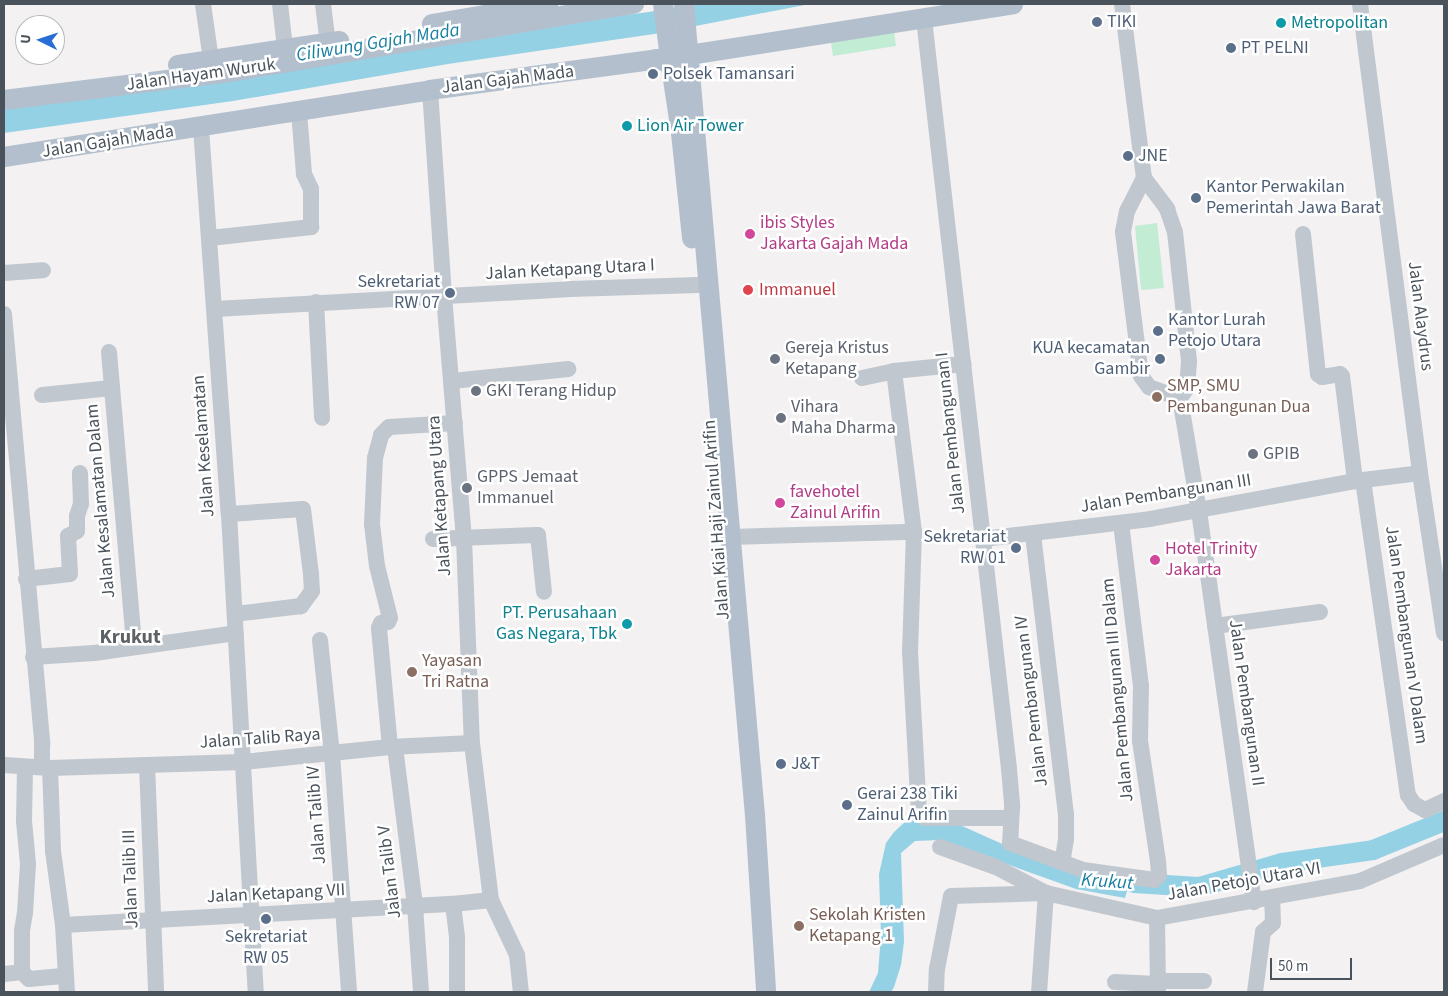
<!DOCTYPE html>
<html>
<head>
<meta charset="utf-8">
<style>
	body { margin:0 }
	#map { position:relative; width:1448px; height:996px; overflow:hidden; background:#f3f1f1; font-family:"Source Sans 3",sans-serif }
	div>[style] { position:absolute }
	.green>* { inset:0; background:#c3ecd5 }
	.water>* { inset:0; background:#94d1e5 }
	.river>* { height:20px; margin:-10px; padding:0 10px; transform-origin:10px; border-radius:10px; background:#94d1e5 }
	.minor>* { height:16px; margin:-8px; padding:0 8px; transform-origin:8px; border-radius:8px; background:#c0c7ce }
	.major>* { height:20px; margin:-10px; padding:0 10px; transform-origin:10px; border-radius:10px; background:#b3bfcd }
	.dots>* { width:14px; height:14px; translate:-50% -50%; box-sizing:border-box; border:2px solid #fff; border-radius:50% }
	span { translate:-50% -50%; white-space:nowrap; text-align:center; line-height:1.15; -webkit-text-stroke:5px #fff; paint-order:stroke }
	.service-label { font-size:18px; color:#4e5e75 }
	.left { translate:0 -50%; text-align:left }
	.right { translate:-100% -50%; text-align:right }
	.culture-label { font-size:18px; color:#0d838f }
	.street-label { font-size:18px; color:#4a535c }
	.hotel-label { font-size:18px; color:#b23c85 }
	.health-label { font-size:18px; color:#be3a42 }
	.worship-label { font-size:18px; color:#5b616d }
	.education-label { font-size:18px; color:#785e54 }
	.water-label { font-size:19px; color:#197fa1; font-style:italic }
	.quarter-label { font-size:20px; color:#5e6165; font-weight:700 }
	.frame { position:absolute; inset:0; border:5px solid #4a535c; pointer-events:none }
	.north { position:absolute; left:15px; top:15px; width:50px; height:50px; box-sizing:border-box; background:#fff; border:1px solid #b7babe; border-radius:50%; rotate:274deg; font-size:14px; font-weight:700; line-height:20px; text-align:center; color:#4a535c }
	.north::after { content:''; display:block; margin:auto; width:18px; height:22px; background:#296ed5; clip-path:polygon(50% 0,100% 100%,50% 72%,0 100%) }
	.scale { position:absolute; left:1270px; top:958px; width:82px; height:22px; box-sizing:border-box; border:2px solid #4a535c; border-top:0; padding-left:6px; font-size:15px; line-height:18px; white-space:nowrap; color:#4a535c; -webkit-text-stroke:4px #fff; paint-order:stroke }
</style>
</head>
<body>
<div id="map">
	<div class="green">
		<i style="clip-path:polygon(894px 30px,896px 46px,833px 56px,831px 42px)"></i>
		<i style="clip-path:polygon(1157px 223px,1164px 288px,1141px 290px,1135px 226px)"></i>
	</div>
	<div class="water">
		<i style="clip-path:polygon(692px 4px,810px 4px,654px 34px,448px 64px,233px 101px,4px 133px,4px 108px,437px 39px,649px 12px)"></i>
		<i style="clip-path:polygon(920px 819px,951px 821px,1009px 847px,1131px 878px,1125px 898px,1076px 889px,940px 840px,915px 841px,901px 853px,904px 942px,901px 965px,894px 987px,891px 992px,869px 992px,878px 973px,881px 936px,879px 874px,886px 843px,894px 832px,905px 822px)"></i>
	</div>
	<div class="river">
		<i style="left:1134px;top:883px;width:65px;rotate:3.5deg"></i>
		<i style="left:1199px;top:887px;width:86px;rotate:-16.1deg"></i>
		<i style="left:1282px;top:863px;width:92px;rotate:-8.1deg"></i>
		<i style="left:1373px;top:850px;width:77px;rotate:-22.2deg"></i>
	</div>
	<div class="minor">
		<i style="left:203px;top:4px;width:57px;rotate:81.9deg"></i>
		<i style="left:280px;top:4px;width:44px;rotate:83.5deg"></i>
		<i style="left:323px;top:4px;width:39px;rotate:83deg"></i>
		<i style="left:1122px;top:4px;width:175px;rotate:82.8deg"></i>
		<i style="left:1360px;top:4px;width:473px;rotate:82.7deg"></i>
		<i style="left:1420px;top:473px;width:162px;rotate:81.5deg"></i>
		<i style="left:924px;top:19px;width:755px;rotate:83.53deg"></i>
		<i style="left:1009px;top:769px;width:38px;rotate:85deg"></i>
		<i style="left:1012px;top:807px;width:36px;rotate:93deg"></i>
		<i style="left:1010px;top:843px;width:78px;rotate:20.3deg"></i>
		<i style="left:1083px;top:870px;width:72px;rotate:8deg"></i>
		<i style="left:1154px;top:880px;width:7px;rotate:-45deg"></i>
		<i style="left:1159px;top:875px;width:14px;rotate:-94deg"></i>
		<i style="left:1158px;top:861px;width:121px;rotate:-98.5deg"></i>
		<i style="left:1140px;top:741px;width:55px;rotate:-89deg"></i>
		<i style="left:1141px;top:686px;width:164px;rotate:-97deg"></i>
		<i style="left:430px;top:90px;width:206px;rotate:86.1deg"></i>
		<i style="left:444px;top:296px;width:243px;rotate:85.3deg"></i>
		<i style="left:464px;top:538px;width:205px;rotate:87.8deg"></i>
		<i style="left:472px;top:743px;width:158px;rotate:83.1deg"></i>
		<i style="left:491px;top:900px;width:61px;rotate:64.7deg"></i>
		<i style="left:517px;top:955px;width:36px;rotate:84deg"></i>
		<i style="left:201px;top:128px;width:387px;rotate:85.9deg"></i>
		<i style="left:229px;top:514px;width:479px;rotate:86.8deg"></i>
		<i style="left:1144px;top:178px;width:39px;rotate:53deg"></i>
		<i style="left:1167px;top:209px;width:24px;rotate:71deg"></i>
		<i style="left:1175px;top:232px;width:130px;rotate:83.8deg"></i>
		<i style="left:1189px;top:361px;width:27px;rotate:94deg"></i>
		<i style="left:1187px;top:388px;width:12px;rotate:125deg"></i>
		<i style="left:1180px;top:398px;width:115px;rotate:80.5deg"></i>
		<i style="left:1199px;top:511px;width:395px;rotate:82deg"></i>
		<i style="left:1144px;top:178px;width:37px;rotate:117deg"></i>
		<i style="left:1127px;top:211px;width:21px;rotate:101deg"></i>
		<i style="left:1123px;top:232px;width:138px;rotate:82.9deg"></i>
		<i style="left:1140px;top:369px;width:7px;rotate:82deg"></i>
		<i style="left:1141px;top:376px;width:14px;rotate:54deg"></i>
		<i style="left:1149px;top:387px;width:33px;rotate:20deg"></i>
		<i style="left:1303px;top:234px;width:141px;rotate:83.9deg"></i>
		<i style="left:1318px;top:374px;width:5px;rotate:37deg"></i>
		<i style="left:1322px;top:377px;width:18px;rotate:-9deg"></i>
		<i style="left:1340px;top:374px;width:3px;rotate:45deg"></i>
		<i style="left:1342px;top:376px;width:106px;rotate:82.9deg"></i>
		<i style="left:210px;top:238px;width:102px;rotate:-6.2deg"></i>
		<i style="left:311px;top:227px;width:38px;rotate:-90deg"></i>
		<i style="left:311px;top:189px;width:17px;rotate:-115deg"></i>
		<i style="left:304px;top:174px;width:62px;rotate:-94.6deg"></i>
		<i style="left:4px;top:273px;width:39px;rotate:-4deg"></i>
		<i style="left:316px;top:302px;width:116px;rotate:87deg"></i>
		<i style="left:215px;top:309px;width:356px;rotate:-3.2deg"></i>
		<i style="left:570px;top:289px;width:128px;rotate:-1.8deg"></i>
		<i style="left:4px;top:314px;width:432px;rotate:84.9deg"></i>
		<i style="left:42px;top:744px;width:23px;rotate:90deg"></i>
		<i style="left:109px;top:352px;width:295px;rotate:85.1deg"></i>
		<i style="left:894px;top:371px;width:162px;rotate:82.9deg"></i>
		<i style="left:914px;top:532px;width:120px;rotate:91.9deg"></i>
		<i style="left:910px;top:652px;width:162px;rotate:86.8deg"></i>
		<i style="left:919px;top:814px;width:7px;rotate:34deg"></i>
		<i style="left:925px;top:818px;width:86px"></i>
		<i style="left:862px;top:378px;width:33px;rotate:-12deg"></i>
		<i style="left:894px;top:371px;width:70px;rotate:-5.7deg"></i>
		<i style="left:452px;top:381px;width:117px;rotate:-5.9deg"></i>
		<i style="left:42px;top:395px;width:70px;rotate:-5.7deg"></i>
		<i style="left:1363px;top:480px;width:318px;rotate:81.9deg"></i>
		<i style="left:1408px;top:795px;width:11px;rotate:56deg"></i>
		<i style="left:1414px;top:804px;width:13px;rotate:29deg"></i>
		<i style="left:1425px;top:810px;width:21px;rotate:-25deg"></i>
		<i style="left:229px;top:514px;width:74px;rotate:-3.9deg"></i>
		<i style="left:303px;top:509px;width:65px;rotate:83deg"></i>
		<i style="left:311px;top:574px;width:17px;rotate:87deg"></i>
		<i style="left:312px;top:591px;width:19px;rotate:126deg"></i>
		<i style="left:301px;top:606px;width:66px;rotate:173.1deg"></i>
		<i style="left:1033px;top:534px;width:283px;rotate:83.3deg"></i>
		<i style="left:1066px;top:815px;width:24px;rotate:90deg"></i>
		<i style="left:1066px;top:839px;width:24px;rotate:99deg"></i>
		<i style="left:730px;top:537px;width:184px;rotate:-1.6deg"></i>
		<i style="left:433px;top:539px;width:105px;rotate:-2.2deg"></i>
		<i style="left:538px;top:535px;width:57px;rotate:84deg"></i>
		<i style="left:983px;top:539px;width:168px;rotate:-6.8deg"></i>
		<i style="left:1150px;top:519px;width:208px;rotate:-10.5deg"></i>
		<i style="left:1355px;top:481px;width:65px;rotate:-7deg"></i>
		<i style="left:26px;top:579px;width:44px;rotate:-6.5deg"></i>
		<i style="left:70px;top:574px;width:38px;rotate:-93deg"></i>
		<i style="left:68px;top:536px;width:10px;rotate:-29deg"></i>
		<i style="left:77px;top:531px;width:15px;rotate:-90deg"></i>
		<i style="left:77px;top:516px;width:13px;rotate:-72deg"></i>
		<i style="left:81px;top:504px;width:31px;rotate:-92deg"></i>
		<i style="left:1215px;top:626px;width:106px;rotate:-7.6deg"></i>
		<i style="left:320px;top:640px;width:115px;rotate:84deg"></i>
		<i style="left:332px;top:754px;width:239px;rotate:85.9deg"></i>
		<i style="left:33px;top:657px;width:61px;rotate:-3.8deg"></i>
		<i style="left:94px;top:653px;width:143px;rotate:-8deg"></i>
		<i style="left:390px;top:747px;width:120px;rotate:-95.3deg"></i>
		<i style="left:379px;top:628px;width:5px;rotate:-68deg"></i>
		<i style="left:381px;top:623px;width:7px;rotate:-8deg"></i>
		<i style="left:388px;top:622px;width:4px;rotate:-63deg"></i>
		<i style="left:390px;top:618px;width:54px;rotate:-104deg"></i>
		<i style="left:377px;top:566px;width:42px;rotate:-96.8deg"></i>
		<i style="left:372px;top:524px;width:66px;rotate:-87.4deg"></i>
		<i style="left:375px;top:458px;width:24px;rotate:-75deg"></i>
		<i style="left:381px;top:435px;width:11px;rotate:-45deg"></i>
		<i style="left:389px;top:427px;width:66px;rotate:-3.5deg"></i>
		<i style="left:395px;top:747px;width:160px;rotate:82.8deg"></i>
		<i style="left:415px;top:906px;width:86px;rotate:86deg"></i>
		<i style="left:4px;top:765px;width:46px;rotate:3.7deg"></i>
		<i style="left:50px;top:768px;width:193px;rotate:-1.8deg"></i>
		<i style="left:243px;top:762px;width:148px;rotate:-5.8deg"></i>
		<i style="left:390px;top:747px;width:82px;rotate:-2.8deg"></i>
		<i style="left:147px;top:765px;width:227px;rotate:87.7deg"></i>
		<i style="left:50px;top:768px;width:83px;rotate:87.9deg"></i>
		<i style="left:53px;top:851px;width:75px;rotate:82.3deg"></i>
		<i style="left:63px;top:925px;width:67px;rotate:86.6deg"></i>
		<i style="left:940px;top:847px;width:59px;rotate:19.7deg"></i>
		<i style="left:996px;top:867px;width:56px;rotate:27.5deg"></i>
		<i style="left:1046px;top:893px;width:114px;rotate:12.7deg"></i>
		<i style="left:1157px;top:918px;width:206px;rotate:-10.3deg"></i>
		<i style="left:1360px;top:881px;width:91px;rotate:-23.2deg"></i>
		<i style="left:453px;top:904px;width:34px;rotate:83deg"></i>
		<i style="left:457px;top:938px;width:54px;rotate:90deg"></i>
		<i style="left:1157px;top:918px;width:74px;rotate:89.2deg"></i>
		<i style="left:63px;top:925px;width:391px;rotate:-3.1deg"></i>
		<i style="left:453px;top:904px;width:38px;rotate:-6deg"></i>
		<i style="left:22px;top:972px;width:41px;rotate:-90deg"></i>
		<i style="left:22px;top:931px;width:18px;rotate:-81deg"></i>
		<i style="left:25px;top:913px;width:49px;rotate:-86.5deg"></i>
		<i style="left:28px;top:864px;width:43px;rotate:-95.3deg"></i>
		<i style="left:24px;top:821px;width:54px;rotate:-88.9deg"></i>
		<i style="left:4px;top:974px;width:18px;rotate:-6deg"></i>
		<i style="left:22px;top:972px;width:10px;rotate:45deg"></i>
		<i style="left:29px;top:979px;width:37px;rotate:-5deg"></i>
		<i style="left:1157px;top:981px;width:47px"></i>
		<i style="left:1115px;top:982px;width:42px;rotate:2.7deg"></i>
		<i style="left:936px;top:992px;width:23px;rotate:-88deg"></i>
		<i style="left:937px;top:969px;width:74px;rotate:-79.1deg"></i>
		<i style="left:951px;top:896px;width:95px;rotate:-1.8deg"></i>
		<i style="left:1046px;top:893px;width:99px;rotate:94deg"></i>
		<i style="left:1255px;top:992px;width:61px;rotate:-82.4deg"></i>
		<i style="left:1263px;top:932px;width:13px;rotate:-42deg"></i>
		<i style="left:1273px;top:923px;width:25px;rotate:-92deg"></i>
	</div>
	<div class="major">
		<i style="left:663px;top:4px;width:63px;rotate:82.6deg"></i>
		<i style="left:684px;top:4px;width:814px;rotate:85deg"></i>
		<i style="left:755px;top:815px;width:177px;rotate:86.4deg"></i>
		<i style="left:432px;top:24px;width:118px;rotate:-9.8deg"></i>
		<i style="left:656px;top:59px;width:9px;rotate:13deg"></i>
		<i style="left:665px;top:61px;width:8px;rotate:40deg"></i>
		<i style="left:671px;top:66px;width:68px;rotate:81.5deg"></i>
		<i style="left:681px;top:133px;width:106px;rotate:84deg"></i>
		<i style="left:178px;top:65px;width:163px;rotate:-8.5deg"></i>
		<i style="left:4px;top:100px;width:222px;rotate:-7deg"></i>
		<i style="left:224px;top:73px;width:416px;rotate:-9.6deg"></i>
		<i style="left:4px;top:157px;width:431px;rotate:-8.9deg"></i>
		<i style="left:430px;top:90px;width:261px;rotate:-7.7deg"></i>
		<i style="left:689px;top:55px;width:328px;rotate:-8.9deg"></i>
	</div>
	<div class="dots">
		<i style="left:1097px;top:22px;background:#5c6f8a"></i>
		<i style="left:1281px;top:23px;background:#0f9aa8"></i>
		<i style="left:1231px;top:48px;background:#5c6f8a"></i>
		<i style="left:653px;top:74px;background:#5c6f8a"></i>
		<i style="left:627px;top:126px;background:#0f9aa8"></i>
		<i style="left:1128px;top:156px;background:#5c6f8a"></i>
		<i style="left:1196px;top:198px;background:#5c6f8a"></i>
		<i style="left:750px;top:234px;background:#d1479c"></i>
		<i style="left:748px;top:290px;background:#e0444e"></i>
		<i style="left:450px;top:293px;background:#5c6f8a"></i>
		<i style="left:1158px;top:331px;background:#5c6f8a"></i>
		<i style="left:775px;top:359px;background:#6b7280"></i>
		<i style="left:1160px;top:359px;background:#5c6f8a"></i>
		<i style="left:476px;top:391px;background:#6b7280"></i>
		<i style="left:1157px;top:397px;background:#8d6e63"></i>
		<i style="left:781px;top:418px;background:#6b7280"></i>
		<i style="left:1253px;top:454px;background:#6b7280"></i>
		<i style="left:467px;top:488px;background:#6b7280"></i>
		<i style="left:780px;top:503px;background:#d1479c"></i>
		<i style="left:1016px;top:548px;background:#5c6f8a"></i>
		<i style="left:1155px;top:560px;background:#d1479c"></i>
		<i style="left:627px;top:624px;background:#0f9aa8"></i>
		<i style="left:412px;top:672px;background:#8d6e63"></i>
		<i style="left:781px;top:764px;background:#5c6f8a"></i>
		<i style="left:847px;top:805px;background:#5c6f8a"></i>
		<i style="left:266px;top:919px;background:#5c6f8a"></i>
		<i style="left:799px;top:926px;background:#8d6e63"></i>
	</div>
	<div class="service-label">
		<span class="left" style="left:1107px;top:22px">TIKI</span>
		<span class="left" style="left:1241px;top:48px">PT PELNI</span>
		<span class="left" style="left:663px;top:74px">Polsek Tamansari</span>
		<span class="left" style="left:1138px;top:156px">JNE</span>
		<span class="left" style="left:1206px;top:198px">Kantor Perwakilan<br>Pemerintah Jawa Barat</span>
		<span class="right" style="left:440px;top:293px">Sekretariat<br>RW 07</span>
		<span class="left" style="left:1168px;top:331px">Kantor Lurah<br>Petojo Utara</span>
		<span class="right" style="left:1150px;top:359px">KUA kecamatan<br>Gambir</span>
		<span class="right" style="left:1006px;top:548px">Sekretariat<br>RW 01</span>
		<span class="left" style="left:791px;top:764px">J&amp;T</span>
		<span class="left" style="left:857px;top:805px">Gerai 238 Tiki<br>Zainul Arifin</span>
		<span style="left:266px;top:948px">Sekretariat<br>RW 05</span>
	</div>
	<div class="culture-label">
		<span class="left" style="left:1291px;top:23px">Metropolitan</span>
		<span class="left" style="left:637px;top:126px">Lion Air Tower</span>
		<span class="right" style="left:617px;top:624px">PT. Perusahaan<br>Gas Negara, Tbk</span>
	</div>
	<div class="street-label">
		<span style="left:201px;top:75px;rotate:-8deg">Jalan Hayam Wuruk</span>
		<span style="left:508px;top:80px;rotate:-7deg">Jalan Gajah Mada</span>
		<span style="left:108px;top:142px;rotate:-9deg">Jalan Gajah Mada</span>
		<span style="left:570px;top:270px;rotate:-3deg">Jalan Ketapang Utara I</span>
		<span style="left:1420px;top:316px;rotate:83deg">Jalan Alaydrus</span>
		<span style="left:951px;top:433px;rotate:-96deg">Jalan Pembangunan I</span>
		<span style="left:204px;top:446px;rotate:-94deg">Jalan Keselamatan</span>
		<span style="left:1166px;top:494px;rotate:-9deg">Jalan Pembangunan III</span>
		<span style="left:440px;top:496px;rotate:-94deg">Jalan Ketapang Utara</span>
		<span style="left:101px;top:501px;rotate:-95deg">Jalan Kesalamatan Dalam</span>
		<span style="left:717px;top:520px;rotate:-94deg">Jalan Kiai Haji Zainul Arifin</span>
		<span style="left:1406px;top:635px;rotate:82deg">Jalan Pembangunan V Dalam</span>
		<span style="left:1118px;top:690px;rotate:-95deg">Jalan Pembangunan III Dalam</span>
		<span style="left:1032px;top:701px;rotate:-97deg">Jalan Pembangunan IV</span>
		<span style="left:1246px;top:703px;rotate:82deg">Jalan Pembangunan II</span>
		<span style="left:260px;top:739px;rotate:-4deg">Jalan Talib Raya</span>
		<span style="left:317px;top:815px;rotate:-94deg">Jalan Talib IV</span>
		<span style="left:390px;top:872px;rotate:-97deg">Jalan Talib V</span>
		<span style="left:131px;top:879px;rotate:-92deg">Jalan Talib III</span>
		<span style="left:1244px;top:882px;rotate:-10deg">Jalan Petojo Utara VI</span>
		<span style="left:276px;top:894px;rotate:-3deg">Jalan Ketapang VII</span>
	</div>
	<div class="hotel-label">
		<span class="left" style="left:760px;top:234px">ibis Styles<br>Jakarta Gajah Mada</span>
		<span class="left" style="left:790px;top:503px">favehotel<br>Zainul Arifin</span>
		<span class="left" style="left:1165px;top:560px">Hotel Trinity<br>Jakarta</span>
	</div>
	<div class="health-label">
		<span class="left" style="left:759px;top:290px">Immanuel</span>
	</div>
	<div class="worship-label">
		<span class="left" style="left:785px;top:359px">Gereja Kristus<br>Ketapang</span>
		<span class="left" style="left:486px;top:391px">GKI Terang Hidup</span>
		<span class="left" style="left:791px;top:418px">Vihara<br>Maha Dharma</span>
		<span class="left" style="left:1263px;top:454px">GPIB</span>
		<span class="left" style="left:477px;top:488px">GPPS Jemaat<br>Immanuel</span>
	</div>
	<div class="education-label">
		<span class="left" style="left:1167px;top:397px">SMP, SMU<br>Pembangunan Dua</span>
		<span class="left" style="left:422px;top:672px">Yayasan<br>Tri Ratna</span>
		<span class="left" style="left:809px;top:926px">Sekolah Kristen<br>Ketapang 1</span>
	</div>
	<div class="water-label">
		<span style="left:378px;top:43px;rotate:-9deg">Ciliwung Gajah Mada</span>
		<span style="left:1107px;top:882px;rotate:4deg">Krukut</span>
	</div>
	<div class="quarter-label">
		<span style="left:130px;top:637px">Krukut</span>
	</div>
	<div class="frame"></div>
	<div class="north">U</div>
	<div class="scale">50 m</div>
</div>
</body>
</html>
